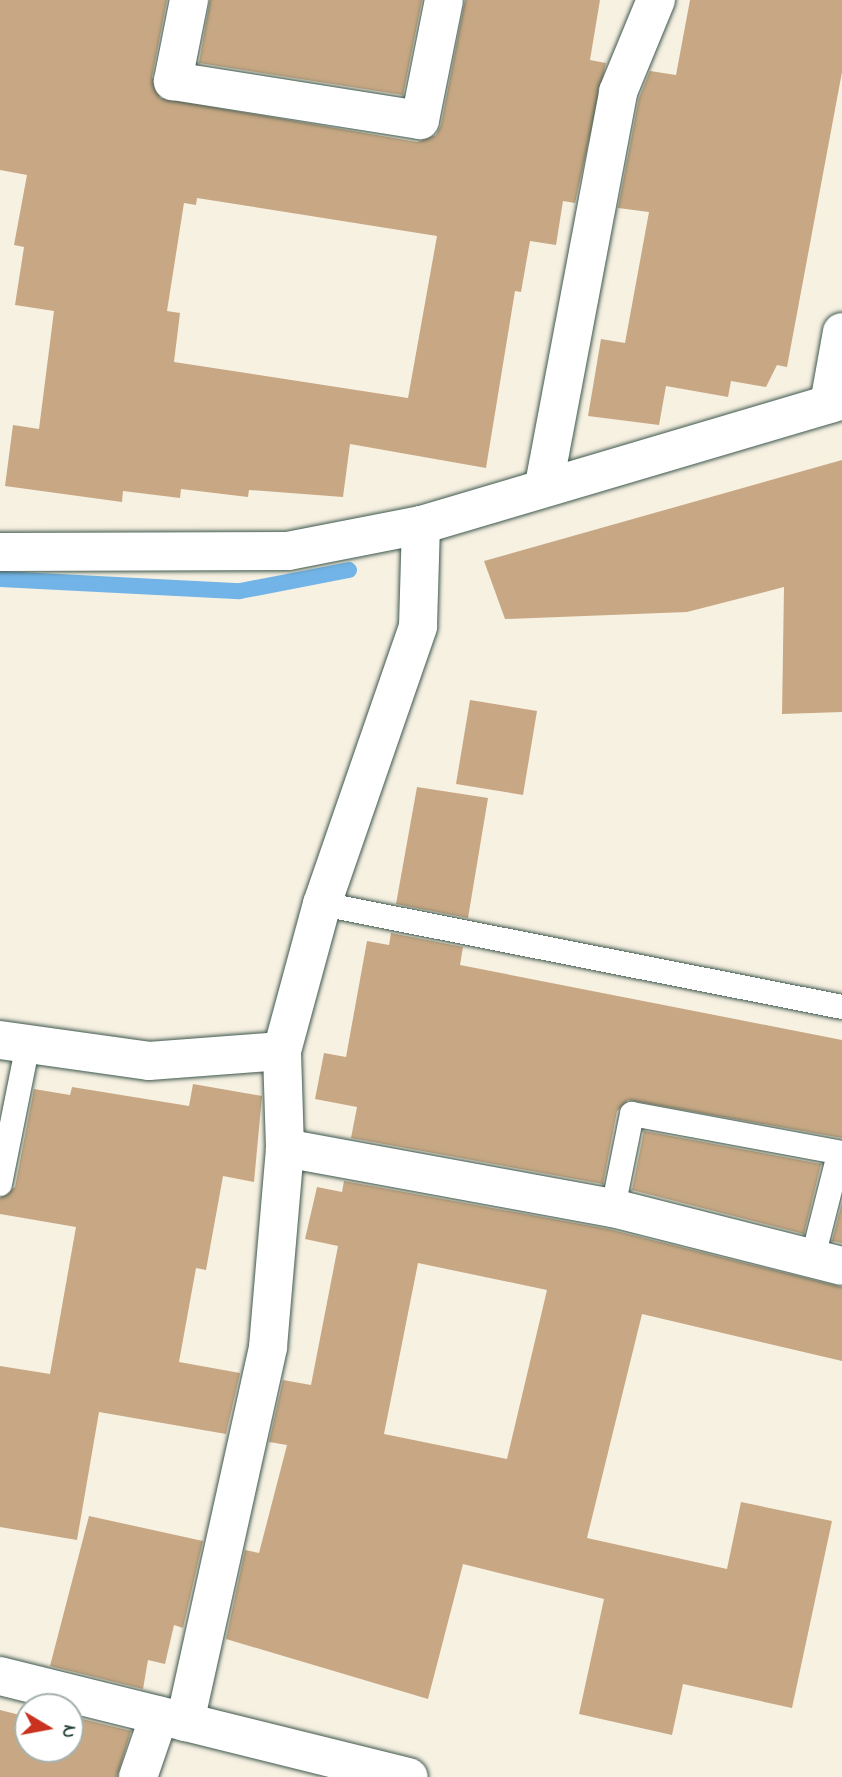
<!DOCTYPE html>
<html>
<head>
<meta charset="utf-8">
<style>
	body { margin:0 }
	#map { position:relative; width:842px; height:1777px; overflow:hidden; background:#f7f1e2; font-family:"Indie Flower",sans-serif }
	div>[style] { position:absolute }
	.stream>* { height:16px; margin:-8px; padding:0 8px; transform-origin:8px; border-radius:8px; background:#72b4e7 }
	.building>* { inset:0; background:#c8a884 }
	.roads { filter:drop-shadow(0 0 2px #3f584e) drop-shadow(0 0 2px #3f584e) }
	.lane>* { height:24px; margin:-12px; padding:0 12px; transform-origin:12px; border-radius:12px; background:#fff }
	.street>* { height:38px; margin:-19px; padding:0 19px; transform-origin:19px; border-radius:19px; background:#fff }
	span { translate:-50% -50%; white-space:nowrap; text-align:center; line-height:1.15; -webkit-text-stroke:6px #fff; paint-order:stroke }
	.north { position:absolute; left:14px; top:1693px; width:70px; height:70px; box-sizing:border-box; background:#fff; border:2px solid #a5b1ae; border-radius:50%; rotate:100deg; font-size:19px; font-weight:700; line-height:28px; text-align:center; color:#1f3d34 }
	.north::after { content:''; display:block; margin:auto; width:24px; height:32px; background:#c8321e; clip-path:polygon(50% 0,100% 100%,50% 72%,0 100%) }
</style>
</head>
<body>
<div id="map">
	<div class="stream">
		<i style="left:0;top:579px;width:240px;rotate:2.9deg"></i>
		<i style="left:240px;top:591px;width:111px;rotate:-10.9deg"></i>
	</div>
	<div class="building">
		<i style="clip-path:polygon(evenodd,0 0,167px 0,152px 77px,160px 98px,417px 142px,436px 135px,441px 125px,465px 0,600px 0,590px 60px,606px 63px,575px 203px,563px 201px,556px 245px,530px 241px,521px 292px,515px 291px,486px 468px,350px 444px,343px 497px,249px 490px,248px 497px,181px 489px,180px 498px,123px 491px,122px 502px,5px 486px,13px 425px,39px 429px,54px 311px,15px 305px,24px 247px,14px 245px,27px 175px,0 170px,0 0,197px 198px,437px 236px,408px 398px,174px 362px,180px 313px,167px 311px,184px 203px,196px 205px,197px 198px)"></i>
		<i style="clip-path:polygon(210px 0,422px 0,403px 95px,199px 63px)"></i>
		<i style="clip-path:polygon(690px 0,842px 0,842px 72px,787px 367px,777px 365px,766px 387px,731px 381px,728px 397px,666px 386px,659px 425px,588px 416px,601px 339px,625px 343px,649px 212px,618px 208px,639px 98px,650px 71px,676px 75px)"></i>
		<i style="clip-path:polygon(842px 460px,842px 712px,782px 714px,784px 587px,687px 612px,505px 619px,484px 561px)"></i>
		<i style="clip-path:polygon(470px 700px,537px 711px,523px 795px,456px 784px)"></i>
		<i style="clip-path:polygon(417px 787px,488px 798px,468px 918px,396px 904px)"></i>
		<i style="clip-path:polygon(391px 933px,463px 947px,460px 965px,842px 1040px,842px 1138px,628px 1100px,617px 1111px,603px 1184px,351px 1138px,357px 1107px,315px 1099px,324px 1053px,346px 1057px,367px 941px,389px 945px)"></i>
		<i style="clip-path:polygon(193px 1084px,262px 1096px,254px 1182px,223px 1176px,206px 1270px,196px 1268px,179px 1362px,240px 1373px,226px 1434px,99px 1412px,77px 1540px,0 1527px,0 1366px,50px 1374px,76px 1227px,0 1214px,0 1198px,15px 1187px,34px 1089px,70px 1095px,72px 1087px,189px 1106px)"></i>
		<i style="clip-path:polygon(644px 1131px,821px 1164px,804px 1234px,632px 1190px)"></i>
		<i style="clip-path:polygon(evenodd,344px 1181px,608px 1229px,842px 1287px,842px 1361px,642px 1314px,587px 1538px,727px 1569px,741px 1502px,832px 1521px,792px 1708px,683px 1684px,672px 1735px,579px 1714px,604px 1599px,463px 1564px,428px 1699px,226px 1639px,245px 1550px,259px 1553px,287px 1445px,269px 1442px,283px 1380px,311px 1385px,338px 1246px,305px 1239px,317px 1187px,342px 1192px,344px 1181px,418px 1263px,547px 1290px,507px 1459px,384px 1434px,418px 1263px)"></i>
		<i style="clip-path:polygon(842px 1203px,842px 1243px,832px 1241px)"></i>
		<i style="clip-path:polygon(89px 1516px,203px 1541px,183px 1628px,174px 1625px,165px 1664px,148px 1660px,143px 1689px,50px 1666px)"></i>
		<i style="clip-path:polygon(0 1710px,28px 1717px,28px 1749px,70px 1749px,70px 1716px,131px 1731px,117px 1777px,0 1777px)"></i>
	</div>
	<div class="roads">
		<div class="lane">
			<i style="left:322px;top:904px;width:530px;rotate:11.2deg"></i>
			<i style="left:0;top:1184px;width:143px;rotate:-78.7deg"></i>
			<i style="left:613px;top:1208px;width:96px;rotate:-78.6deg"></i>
			<i style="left:632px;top:1114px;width:214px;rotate:10.5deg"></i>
			<i style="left:813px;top:1257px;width:106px;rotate:-75.8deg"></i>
		</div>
		<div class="street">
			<i style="left:189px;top:0;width:83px;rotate:101.2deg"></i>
			<i style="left:173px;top:81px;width:250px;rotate:9deg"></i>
			<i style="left:420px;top:120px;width:122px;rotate:-78.7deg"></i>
			<i style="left:829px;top:404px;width:73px;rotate:-79.8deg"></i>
			<i style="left:544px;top:485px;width:400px;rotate:-79.3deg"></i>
			<i style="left:618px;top:92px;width:100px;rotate:-67.6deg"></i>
			<i style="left:0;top:552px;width:288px;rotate:-0.2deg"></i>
			<i style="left:288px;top:551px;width:136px;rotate:-11.1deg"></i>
			<i style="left:421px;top:525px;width:439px;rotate:-16.5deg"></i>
			<i style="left:0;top:1040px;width:150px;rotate:8deg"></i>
			<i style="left:149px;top:1061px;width:133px;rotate:-4.3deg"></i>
			<i style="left:285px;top:1148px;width:333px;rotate:10.4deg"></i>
			<i style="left:613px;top:1208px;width:236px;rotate:14.2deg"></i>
			<i style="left:0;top:1676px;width:421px;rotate:13.9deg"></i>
			<i style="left:185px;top:1722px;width:384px;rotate:-77.5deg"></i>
			<i style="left:268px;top:1347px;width:200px;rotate:-85.1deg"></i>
			<i style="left:285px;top:1148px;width:97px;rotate:-91.8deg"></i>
			<i style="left:282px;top:1051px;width:152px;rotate:-74.8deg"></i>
			<i style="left:322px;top:904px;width:294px;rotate:-70.9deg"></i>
			<i style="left:418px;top:626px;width:101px;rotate:-88.3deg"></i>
			<i style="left:138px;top:1777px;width:65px;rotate:-71deg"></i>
		</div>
	</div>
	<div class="north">N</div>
</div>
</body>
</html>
